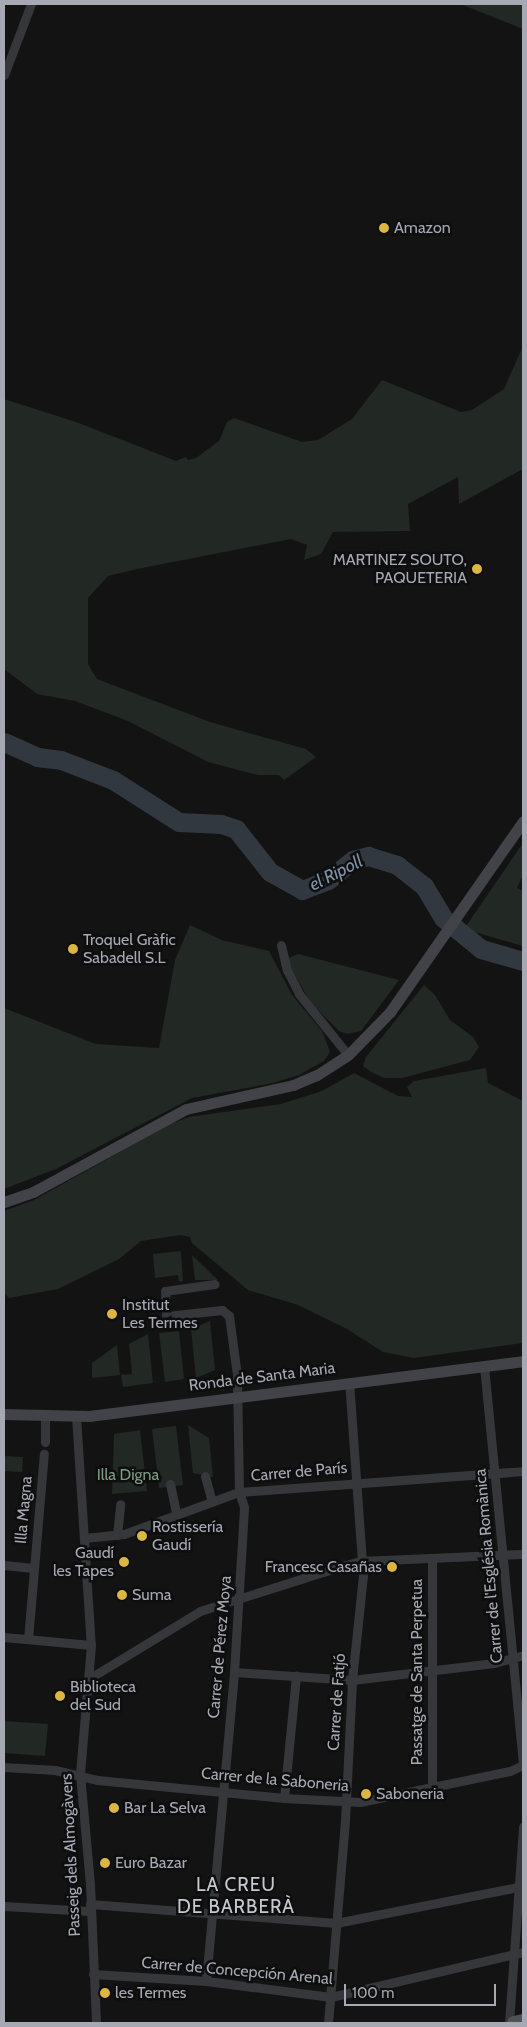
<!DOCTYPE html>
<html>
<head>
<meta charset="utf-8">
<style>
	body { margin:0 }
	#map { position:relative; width:527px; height:2027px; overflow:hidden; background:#131314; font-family:Cabin,sans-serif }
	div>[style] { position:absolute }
	.green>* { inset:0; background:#222823 }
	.river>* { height:19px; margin:-9.5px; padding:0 9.5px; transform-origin:9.5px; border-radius:9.5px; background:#32383f }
	.street>* { height:9px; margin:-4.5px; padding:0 4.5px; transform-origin:4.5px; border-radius:4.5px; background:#36373b }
	.secondary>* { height:11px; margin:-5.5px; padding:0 5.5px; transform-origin:5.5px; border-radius:5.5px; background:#424348 }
	.primary>* { height:14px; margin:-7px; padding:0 7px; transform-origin:7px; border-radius:7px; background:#515157 }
	.dots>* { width:14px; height:14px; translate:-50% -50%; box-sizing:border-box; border:2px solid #0e0e0f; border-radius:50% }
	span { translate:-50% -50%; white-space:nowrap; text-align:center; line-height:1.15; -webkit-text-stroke:5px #0e0e0f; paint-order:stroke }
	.poi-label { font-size:16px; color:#a6a9b3 }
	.left { translate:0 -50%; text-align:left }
	.right { translate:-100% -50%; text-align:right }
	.street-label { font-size:16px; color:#a6a9b3 }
	.park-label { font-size:16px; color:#7f9c83 }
	.water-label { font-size:18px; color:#8093ab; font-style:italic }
	.quarter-label { font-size:19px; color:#c6c8d0; letter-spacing:1px }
	.frame { position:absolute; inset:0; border:5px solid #a6a9b3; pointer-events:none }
	.scale { position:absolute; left:344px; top:1984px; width:152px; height:22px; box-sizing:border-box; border:2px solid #a6a9b3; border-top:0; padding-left:6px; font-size:15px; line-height:18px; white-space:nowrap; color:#a6a9b3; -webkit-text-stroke:4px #0e0e0f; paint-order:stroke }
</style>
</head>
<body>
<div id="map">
	<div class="green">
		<i style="clip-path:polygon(460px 4px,523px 4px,523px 29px)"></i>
		<i style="clip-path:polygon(523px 346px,523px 469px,459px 504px,458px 477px,408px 504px,410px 531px,333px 532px,321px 554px,304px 560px,307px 545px,291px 539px,137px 569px,108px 576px,88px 598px,88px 664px,97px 679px,210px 722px,306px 749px,316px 757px,284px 780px,279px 775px,258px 775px,208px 762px,128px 721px,75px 701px,37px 694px,4px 669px,4px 399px,79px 423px,176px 461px,186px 457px,188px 460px,196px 458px,219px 441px,227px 422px,234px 418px,302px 442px,318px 440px,352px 419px,382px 380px,461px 412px,472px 410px,504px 389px)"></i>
		<i style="clip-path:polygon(523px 843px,523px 875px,517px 888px,523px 891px,523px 946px,464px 929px)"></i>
		<i style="clip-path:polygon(190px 925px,222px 940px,269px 951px,292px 995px,322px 1031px,330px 1052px,324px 1061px,299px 1075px,273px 1083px,192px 1098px,56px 1169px,4px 1189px,4px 1008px,96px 1044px,159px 1048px,175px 960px)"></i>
		<i style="clip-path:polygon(298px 954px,399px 980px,361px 1031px,347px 1034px,339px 1031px,310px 1002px,286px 959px)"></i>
		<i style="clip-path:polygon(424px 985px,435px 995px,450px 1020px,473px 1037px,479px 1047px,470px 1060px,402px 1078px,384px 1078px,371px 1072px,363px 1066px,366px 1057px)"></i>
		<i style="clip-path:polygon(486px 1068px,488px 1083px,523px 1101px,523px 1343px,414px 1358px,383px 1352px,347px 1329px,298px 1305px,248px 1290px,192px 1243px,190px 1237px,180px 1235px,141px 1241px,119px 1259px,58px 1289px,9px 1298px,4px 1293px,4px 1211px,34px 1200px,170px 1124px,189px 1117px,281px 1104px,322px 1091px,354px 1073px,398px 1096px,412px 1097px,407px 1087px,414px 1081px)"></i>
		<i style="clip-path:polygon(181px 1251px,183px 1281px,179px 1282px,178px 1275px,155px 1278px,153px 1254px)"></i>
		<i style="clip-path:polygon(192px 1255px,218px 1280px,195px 1280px)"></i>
		<i style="clip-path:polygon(210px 1321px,215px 1370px,196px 1378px,191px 1329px)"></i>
		<i style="clip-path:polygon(179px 1331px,184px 1379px,165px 1382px,159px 1333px)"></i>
		<i style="clip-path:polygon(148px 1334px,153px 1383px,123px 1387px,121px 1375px,132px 1374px,129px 1344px)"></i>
		<i style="clip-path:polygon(117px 1345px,120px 1375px,92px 1378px,92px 1363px)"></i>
		<i style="clip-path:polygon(188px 1425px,209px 1438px,213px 1477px,193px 1473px)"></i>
		<i style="clip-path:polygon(176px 1426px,183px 1485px,159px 1488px,152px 1429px)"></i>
		<i style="clip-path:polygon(140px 1430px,147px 1491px,112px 1494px,114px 1434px)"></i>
		<i style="clip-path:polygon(4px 1456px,23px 1457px,22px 1472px,4px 1471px)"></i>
		<i style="clip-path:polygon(4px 1721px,48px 1724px,45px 1756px,4px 1753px)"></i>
	</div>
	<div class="river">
		<i style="left:4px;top:742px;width:36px;rotate:24deg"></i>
		<i style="left:37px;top:757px;width:24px;rotate:7deg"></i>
		<i style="left:61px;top:760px;width:56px;rotate:21deg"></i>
		<i style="left:113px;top:780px;width:78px;rotate:32.5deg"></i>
		<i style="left:179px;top:822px;width:42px;rotate:2.7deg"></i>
		<i style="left:221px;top:824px;width:16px;rotate:18deg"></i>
		<i style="left:236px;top:829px;width:55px;rotate:51.7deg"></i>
		<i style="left:270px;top:872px;width:37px;rotate:29deg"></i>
		<i style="left:302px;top:890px;width:28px;rotate:-21deg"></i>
		<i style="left:328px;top:880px;width:32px;rotate:-39deg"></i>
		<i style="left:353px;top:860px;width:16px;rotate:-15deg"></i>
		<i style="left:368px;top:856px;width:30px;rotate:17deg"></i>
		<i style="left:397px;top:865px;width:34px;rotate:38deg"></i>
		<i style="left:424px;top:886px;width:37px;rotate:59deg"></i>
		<i style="left:443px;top:918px;width:49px;rotate:39.2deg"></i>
		<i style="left:481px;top:949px;width:44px;rotate:15.9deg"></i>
	</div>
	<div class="street">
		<i style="left:4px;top:75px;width:76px;rotate:-69.2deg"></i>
		<i style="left:281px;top:945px;width:26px;rotate:77deg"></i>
		<i style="left:287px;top:970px;width:27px;rotate:63deg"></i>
		<i style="left:299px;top:994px;width:78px;rotate:51.2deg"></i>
		<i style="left:484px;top:1366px;width:400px;rotate:84.4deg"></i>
		<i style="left:76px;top:1416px;width:229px;rotate:86.3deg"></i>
		<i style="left:91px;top:1645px;width:129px;rotate:94.9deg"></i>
		<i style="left:80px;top:1774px;width:110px;rotate:84.8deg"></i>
		<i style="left:90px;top:1884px;width:139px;rotate:87.5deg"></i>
		<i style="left:45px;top:1442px;width:25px;rotate:-90deg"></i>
		<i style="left:205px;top:1476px;width:27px;rotate:75deg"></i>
		<i style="left:170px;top:1484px;width:30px;rotate:78deg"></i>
		<i style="left:117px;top:1535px;width:31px;rotate:-84deg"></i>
		<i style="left:84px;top:1538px;width:40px;rotate:-5.7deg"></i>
		<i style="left:124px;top:1534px;width:122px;rotate:-20.1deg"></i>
		<i style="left:239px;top:1492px;width:285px;rotate:-4.2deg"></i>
		<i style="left:432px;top:1558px;width:229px;rotate:90deg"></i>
		<i style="left:4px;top:1565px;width:29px;rotate:6deg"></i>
		<i style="left:4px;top:1637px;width:87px;rotate:5.3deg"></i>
		<i style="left:28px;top:1639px;width:186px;rotate:-85.1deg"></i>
		<i style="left:234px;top:1672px;width:118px;rotate:3.9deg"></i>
		<i style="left:352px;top:1680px;width:143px;rotate:-6.8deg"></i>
		<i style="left:494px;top:1663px;width:30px;rotate:-15deg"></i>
		<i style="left:90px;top:1678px;width:129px;rotate:-31.3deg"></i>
		<i style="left:200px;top:1611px;width:149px;rotate:-17.6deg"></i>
		<i style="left:342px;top:1566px;width:20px;rotate:-15deg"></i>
		<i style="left:361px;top:1561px;width:162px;rotate:-2.5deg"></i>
		<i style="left:4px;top:1767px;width:51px;rotate:3.4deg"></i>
		<i style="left:55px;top:1770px;width:43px;rotate:13.4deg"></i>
		<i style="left:97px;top:1780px;width:188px;rotate:5.5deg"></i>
		<i style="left:284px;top:1798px;width:76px;rotate:3deg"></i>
		<i style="left:360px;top:1802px;width:153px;rotate:-11.7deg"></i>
		<i style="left:510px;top:1771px;width:14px;rotate:-25deg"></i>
		<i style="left:284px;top:1798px;width:123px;rotate:-84.4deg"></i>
		<i style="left:90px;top:1904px;width:247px;rotate:4.4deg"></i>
		<i style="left:336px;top:1923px;width:191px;rotate:-11.2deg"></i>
		<i style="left:4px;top:1906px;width:85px;rotate:3.4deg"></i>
		<i style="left:93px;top:1974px;width:113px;rotate:3.5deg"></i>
		<i style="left:206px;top:1981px;width:126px;rotate:7.3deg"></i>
		<i style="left:331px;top:1997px;width:197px;rotate:-13.2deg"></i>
		<i style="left:206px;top:1981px;width:310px;rotate:-84.8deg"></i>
		<i style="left:234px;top:1672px;width:165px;rotate:-86.5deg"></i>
		<i style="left:244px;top:1507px;width:16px;rotate:-108deg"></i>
		<i style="left:239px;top:1492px;width:117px;rotate:-91deg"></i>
		<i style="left:237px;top:1375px;width:60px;rotate:-97.7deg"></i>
		<i style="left:229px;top:1316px;width:9px;rotate:-139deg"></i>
		<i style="left:222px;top:1310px;width:56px;rotate:173.9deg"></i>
		<i style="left:166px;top:1316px;width:25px;rotate:-92deg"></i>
		<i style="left:165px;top:1291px;width:50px;rotate:-8deg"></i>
		<i style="left:328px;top:2023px;width:204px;rotate:-85.2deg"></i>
		<i style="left:345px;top:1820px;width:140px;rotate:-87.1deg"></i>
		<i style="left:352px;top:1680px;width:105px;rotate:-84deg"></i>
		<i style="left:363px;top:1576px;width:194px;rotate:-94.1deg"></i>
		<i style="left:509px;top:2023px;width:197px;rotate:-85.9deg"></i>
	</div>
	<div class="secondary">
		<i style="left:4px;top:1202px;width:31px;rotate:-19deg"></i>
		<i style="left:33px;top:1192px;width:174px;rotate:-28.5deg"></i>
		<i style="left:186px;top:1109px;width:110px;rotate:-12.6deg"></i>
		<i style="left:293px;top:1085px;width:26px;rotate:-23deg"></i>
		<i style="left:317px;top:1075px;width:37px;rotate:-33deg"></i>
		<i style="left:348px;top:1055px;width:60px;rotate:-45.7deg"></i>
		<i style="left:390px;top:1012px;width:233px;rotate:-55.1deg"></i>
		<i style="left:4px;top:1414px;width:85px;rotate:1.3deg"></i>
		<i style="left:89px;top:1416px;width:437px;rotate:-7.2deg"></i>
	</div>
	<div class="primary">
		<i style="left:514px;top:2023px;width:9px;rotate:-13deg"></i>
	</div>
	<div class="dots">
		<i style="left:384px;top:228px;background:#dcb643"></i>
		<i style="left:477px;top:569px;background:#dcb643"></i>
		<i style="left:73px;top:949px;background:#dcb643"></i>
		<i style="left:112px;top:1314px;background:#dcb643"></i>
		<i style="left:142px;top:1536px;background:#dcb643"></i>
		<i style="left:124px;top:1562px;background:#dcb643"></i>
		<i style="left:392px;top:1567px;background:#dcb643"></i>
		<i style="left:122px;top:1595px;background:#dcb643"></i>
		<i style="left:60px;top:1696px;background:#dcb643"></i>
		<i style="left:366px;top:1794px;background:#dcb643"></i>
		<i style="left:114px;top:1808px;background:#dcb643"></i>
		<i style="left:105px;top:1863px;background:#dcb643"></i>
		<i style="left:105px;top:1993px;background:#dcb643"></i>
	</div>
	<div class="poi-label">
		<span class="left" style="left:394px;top:228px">Amazon</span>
		<span class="right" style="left:467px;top:569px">MARTINEZ SOUTO,<br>PAQUETERIA</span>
		<span class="left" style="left:83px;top:949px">Troquel Gràfic<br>Sabadell S.L</span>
		<span class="left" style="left:122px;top:1314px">Institut<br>Les Termes</span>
		<span class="left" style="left:152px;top:1536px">Rostissería<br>Gaudí</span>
		<span class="right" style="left:114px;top:1562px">Gaudí<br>les Tapes</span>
		<span class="right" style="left:382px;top:1567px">Francesc Casañas</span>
		<span class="left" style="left:132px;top:1595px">Suma</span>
		<span class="left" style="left:70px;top:1696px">Biblioteca<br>del Sud</span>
		<span class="left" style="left:376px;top:1794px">Saboneria</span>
		<span class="left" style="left:124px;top:1808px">Bar La Selva</span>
		<span class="left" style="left:115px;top:1863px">Euro Bazar</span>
		<span class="left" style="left:115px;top:1993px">les Termes</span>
	</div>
	<div class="street-label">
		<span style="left:262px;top:1377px;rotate:-7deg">Ronda de Santa Maria</span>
		<span style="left:299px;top:1472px;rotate:-5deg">Carrer de París</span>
		<span style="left:24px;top:1510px;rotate:-85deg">Illa Magna</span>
		<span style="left:489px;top:1566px;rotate:-95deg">Carrer de l'Església Romànica</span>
		<span style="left:220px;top:1647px;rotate:-85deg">Carrer de Pérez Moya</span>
		<span style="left:417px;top:1672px;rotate:-90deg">Passatge de Santa Perpetua</span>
		<span style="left:337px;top:1702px;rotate:-86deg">Carrer de Fatjó</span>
		<span style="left:275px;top:1780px;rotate:5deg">Carrer de la Saboneria</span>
		<span style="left:71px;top:1855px;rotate:-93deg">Passeig dels Almogàvers</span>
		<span style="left:237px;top:1971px;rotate:5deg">Carrer de Concepción Arenal</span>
	</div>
	<div class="park-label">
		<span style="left:128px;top:1475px">Illa Digna</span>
	</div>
	<div class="water-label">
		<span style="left:336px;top:873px;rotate:-27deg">el Ripoll</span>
	</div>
	<div class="quarter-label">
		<span style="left:236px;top:1896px">LA CREU<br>DE BARBERÀ</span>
	</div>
	<div class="frame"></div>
	<div class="scale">100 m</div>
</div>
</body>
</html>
